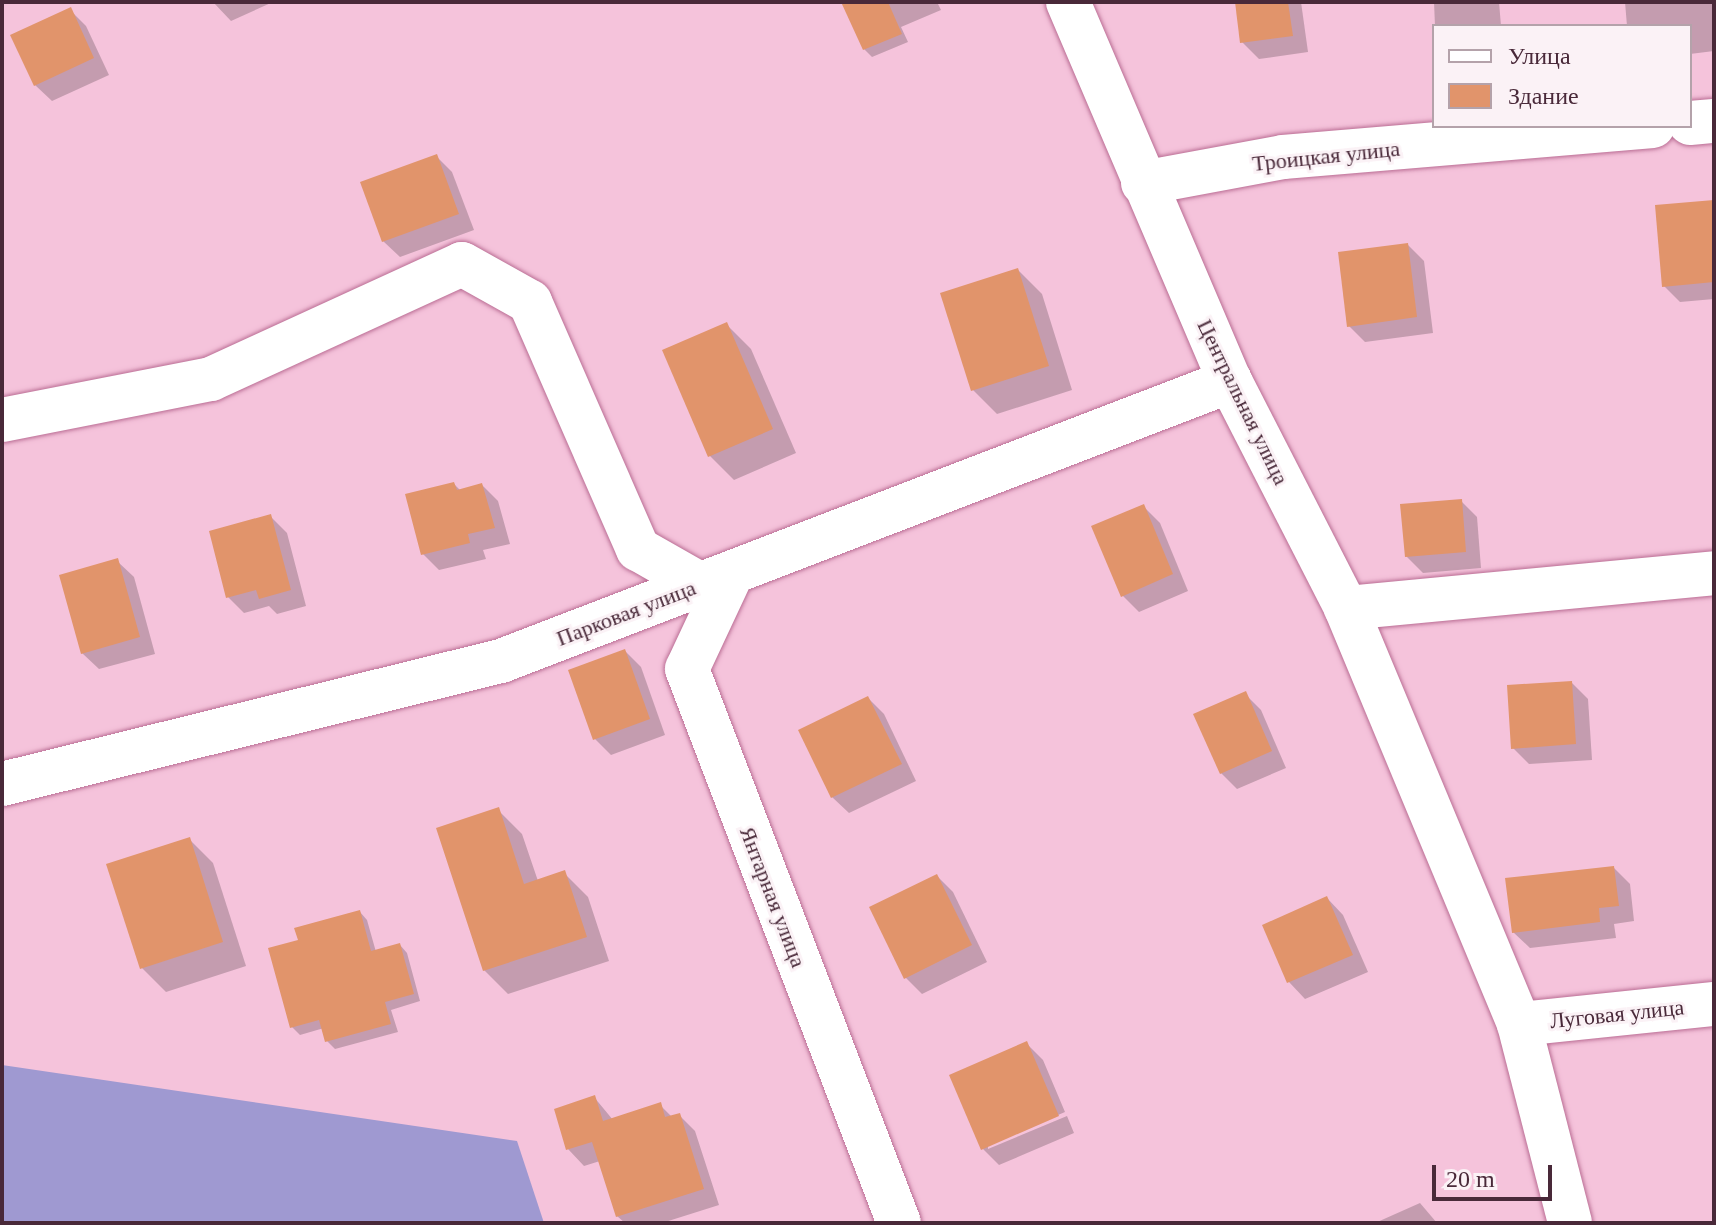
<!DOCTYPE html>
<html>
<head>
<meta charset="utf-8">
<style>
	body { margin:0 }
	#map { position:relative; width:1716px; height:1225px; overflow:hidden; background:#f5c3db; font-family:"Times New Roman",serif }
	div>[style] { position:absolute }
	.forest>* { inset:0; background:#9f99d1 }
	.shadow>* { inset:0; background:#0003 }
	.building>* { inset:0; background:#e1946b }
	.roads { filter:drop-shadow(0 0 2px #ba6d94) drop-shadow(0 0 2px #ba6d94) }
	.street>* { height:44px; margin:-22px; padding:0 22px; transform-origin:22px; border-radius:22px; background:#fff }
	span { translate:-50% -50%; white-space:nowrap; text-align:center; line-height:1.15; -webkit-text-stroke:6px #fbf2f6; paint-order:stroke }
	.street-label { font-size:22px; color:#492939 }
	.frame { position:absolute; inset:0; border:4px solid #492939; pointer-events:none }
	.legend { position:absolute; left:1432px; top:24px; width:260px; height:104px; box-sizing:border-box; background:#fbf2f6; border:2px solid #b4a2aa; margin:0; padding:10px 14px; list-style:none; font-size:24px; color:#492939 }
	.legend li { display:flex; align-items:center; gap:16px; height:40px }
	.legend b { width:40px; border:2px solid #b4a2aa }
	.scale { position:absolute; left:1432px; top:1165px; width:120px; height:36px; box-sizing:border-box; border:4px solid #492939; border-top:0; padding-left:10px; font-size:24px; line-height:28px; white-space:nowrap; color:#492939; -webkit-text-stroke:6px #fbf2f6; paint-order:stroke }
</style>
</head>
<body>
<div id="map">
	<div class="forest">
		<i style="clip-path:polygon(2px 1065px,517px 1141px,544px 1223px,2px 1223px)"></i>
	</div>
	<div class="shadow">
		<i style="clip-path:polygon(213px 2px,273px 2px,231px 21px)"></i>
		<i style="clip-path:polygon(844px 2px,937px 2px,941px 10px,901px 27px,908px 42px,872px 57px,864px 49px)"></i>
		<i style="clip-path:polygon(1237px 2px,1301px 2px,1308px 52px,1259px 59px,1242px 42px)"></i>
		<i style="clip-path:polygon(1434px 2px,1499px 2px,1501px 26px,1435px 26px)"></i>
		<i style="clip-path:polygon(1625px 2px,1712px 2px,1714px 51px,1690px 54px,1690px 26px,1627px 26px)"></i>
		<i style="clip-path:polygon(70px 10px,86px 26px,109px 75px,52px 101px,35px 85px)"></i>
		<i style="clip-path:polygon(436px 156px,452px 172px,474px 230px,400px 257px,383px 241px)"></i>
		<i style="clip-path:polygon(1714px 202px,1714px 299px,1680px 302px,1664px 286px)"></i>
		<i style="clip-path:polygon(1408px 245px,1424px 261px,1433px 333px,1365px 342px,1349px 326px)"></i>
		<i style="clip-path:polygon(1018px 270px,1042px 294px,1072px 390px,997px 414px,973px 390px)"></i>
		<i style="clip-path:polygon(727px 325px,751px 349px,796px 453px,734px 480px,710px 456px,664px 351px)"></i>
		<i style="clip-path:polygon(454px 484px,461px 491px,482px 485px,498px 501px,510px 544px,483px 550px,486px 559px,439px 570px,423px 554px)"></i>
		<i style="clip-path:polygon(1461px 501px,1477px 517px,1481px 568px,1423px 573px,1406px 556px)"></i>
		<i style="clip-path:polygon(1143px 506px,1160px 523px,1188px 591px,1139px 612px,1123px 596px)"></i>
		<i style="clip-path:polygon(270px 516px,287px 533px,306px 606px,277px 614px,269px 606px,244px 613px,228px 597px)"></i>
		<i style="clip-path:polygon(117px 561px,134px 577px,155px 654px,99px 669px,82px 653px)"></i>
		<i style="clip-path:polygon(625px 651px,641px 667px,665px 735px,611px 755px,595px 739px)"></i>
		<i style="clip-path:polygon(1572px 683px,1588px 699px,1592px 760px,1529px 764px,1513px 748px)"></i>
		<i style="clip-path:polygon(1245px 694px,1261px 710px,1286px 768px,1237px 789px,1221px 773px)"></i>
		<i style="clip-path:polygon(868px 698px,884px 714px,916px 781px,849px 813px,832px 797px)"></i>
		<i style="clip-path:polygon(498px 810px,522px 834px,538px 881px,564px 873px,588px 897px,609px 961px,508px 994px,484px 970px)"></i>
		<i style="clip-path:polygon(189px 839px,213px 863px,246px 966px,166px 992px,142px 968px)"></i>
		<i style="clip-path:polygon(1614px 868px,1630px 884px,1634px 921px,1614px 924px,1616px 938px,1530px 948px,1513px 932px)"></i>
		<i style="clip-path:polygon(937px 876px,953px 892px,987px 962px,922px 994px,905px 977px)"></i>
		<i style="clip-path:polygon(1327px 898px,1343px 915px,1368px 972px,1305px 999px,1289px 982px,1264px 926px)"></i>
		<i style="clip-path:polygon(360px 912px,367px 920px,376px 952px,400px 945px,407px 953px,420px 1001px,391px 1010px,398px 1032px,335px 1049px,327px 1041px,324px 1028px,300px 1035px,292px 1027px,300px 941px)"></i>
		<i style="clip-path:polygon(1027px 1044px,1043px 1060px,1065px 1112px,988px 1145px,988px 1149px,1067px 1116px,1074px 1133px,999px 1165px,983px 1149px)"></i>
		<i style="clip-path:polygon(594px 1097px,613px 1120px,660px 1105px,672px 1117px,679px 1115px,695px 1131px,719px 1205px,662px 1223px,625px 1223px,617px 1216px,600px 1161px,584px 1166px,568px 1149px,556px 1110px)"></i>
		<i style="clip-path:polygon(1420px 1203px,1437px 1223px,1375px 1223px)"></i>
	</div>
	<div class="building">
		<i style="clip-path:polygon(841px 2px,888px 2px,902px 34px,863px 50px)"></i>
		<i style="clip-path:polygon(1235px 2px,1288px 2px,1293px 36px,1240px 43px)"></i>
		<i style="clip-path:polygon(71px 7px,94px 58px,34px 86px,10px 35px)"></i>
		<i style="clip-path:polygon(437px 154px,459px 214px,382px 242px,360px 182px)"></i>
		<i style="clip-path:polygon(1714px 200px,1714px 282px,1662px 287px,1655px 205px)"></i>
		<i style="clip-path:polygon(1408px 243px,1417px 317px,1347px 327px,1338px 252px)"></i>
		<i style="clip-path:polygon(1018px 268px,1049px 366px,971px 391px,940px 293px)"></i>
		<i style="clip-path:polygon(727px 322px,773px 429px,708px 457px,662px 350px)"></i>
		<i style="clip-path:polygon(454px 482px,457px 490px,482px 483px,495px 528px,468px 534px,470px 543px,421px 555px,405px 494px)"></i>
		<i style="clip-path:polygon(1462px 499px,1466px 552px,1405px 557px,1400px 504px)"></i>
		<i style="clip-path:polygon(1144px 504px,1173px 574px,1121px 597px,1091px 526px)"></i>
		<i style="clip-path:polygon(271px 514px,291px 590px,259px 599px,256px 590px,226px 598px,209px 531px)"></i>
		<i style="clip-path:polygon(118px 558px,140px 637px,81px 654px,59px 575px)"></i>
		<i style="clip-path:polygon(625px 649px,650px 719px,593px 740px,568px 670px)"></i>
		<i style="clip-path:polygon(1572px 681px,1576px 744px,1511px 749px,1507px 685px)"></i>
		<i style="clip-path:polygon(1246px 691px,1272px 751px,1220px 774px,1193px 714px)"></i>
		<i style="clip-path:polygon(868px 696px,902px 764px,831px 798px,798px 730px)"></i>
		<i style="clip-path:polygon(499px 807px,524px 884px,565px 870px,587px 937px,483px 971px,436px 828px)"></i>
		<i style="clip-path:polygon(190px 837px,223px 942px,140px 969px,106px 864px)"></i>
		<i style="clip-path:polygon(1614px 866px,1619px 906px,1599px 908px,1600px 922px,1512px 933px,1505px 878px)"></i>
		<i style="clip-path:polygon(937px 874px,972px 945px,904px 979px,869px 907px)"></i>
		<i style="clip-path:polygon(1327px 896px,1353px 955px,1287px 983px,1262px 925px)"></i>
		<i style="clip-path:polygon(360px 910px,371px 951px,400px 943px,414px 994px,385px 1002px,391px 1024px,325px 1042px,319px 1020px,290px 1028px,268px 948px,298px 940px,294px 928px)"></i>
		<i style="clip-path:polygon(1027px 1041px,1059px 1116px,981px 1150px,949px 1075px)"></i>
		<i style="clip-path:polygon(595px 1095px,603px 1121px,661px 1102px,665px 1117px,680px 1113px,704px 1189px,616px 1217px,592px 1142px,566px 1150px,554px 1109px)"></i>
	</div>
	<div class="roads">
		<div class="street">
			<i style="left:1068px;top:2px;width:412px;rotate:66.9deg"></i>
			<i style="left:1230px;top:381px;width:255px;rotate:62.9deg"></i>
			<i style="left:1346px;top:608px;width:451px;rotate:67.4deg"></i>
			<i style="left:1519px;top:1024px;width:205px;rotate:75.6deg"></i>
			<i style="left:1690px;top:123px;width:24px;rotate:-5deg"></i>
			<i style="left:1143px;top:183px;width:142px;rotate:-10.5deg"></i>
			<i style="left:1283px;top:157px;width:371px;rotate:-4.8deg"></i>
			<i style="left:2px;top:420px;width:213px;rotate:-11.1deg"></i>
			<i style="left:211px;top:379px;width:276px;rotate:-24.6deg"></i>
			<i style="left:462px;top:264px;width:78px;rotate:29.2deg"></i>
			<i style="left:530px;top:302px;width:270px;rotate:66.4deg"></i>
			<i style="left:638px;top:549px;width:73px;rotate:29.7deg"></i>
			<i style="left:732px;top:573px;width:106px;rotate:115.1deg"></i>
			<i style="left:687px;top:669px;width:593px;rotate:69.06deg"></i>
			<i style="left:1346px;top:608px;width:370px;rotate:-5.4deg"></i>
			<i style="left:2px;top:784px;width:514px;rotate:-13.85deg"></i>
			<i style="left:501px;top:661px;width:781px;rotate:-21.01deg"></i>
			<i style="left:1519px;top:1024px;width:196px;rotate:-5.9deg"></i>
		</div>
	</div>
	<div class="street-label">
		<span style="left:1326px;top:156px;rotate:-6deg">Троицкая улица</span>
		<span style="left:1243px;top:402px;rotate:64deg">Центральная улица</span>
		<span style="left:626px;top:613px;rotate:-21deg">Парковая улица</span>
		<span style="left:773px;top:897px;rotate:69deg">Янтарная улица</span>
		<span style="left:1617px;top:1014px;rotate:-6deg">Луговая улица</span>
	</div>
	<div class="frame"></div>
	<ul class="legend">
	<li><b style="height:10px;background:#fff"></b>Улица</li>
	<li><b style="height:22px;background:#e1946b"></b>Здание</li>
	</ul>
	<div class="scale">20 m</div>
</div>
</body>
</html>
